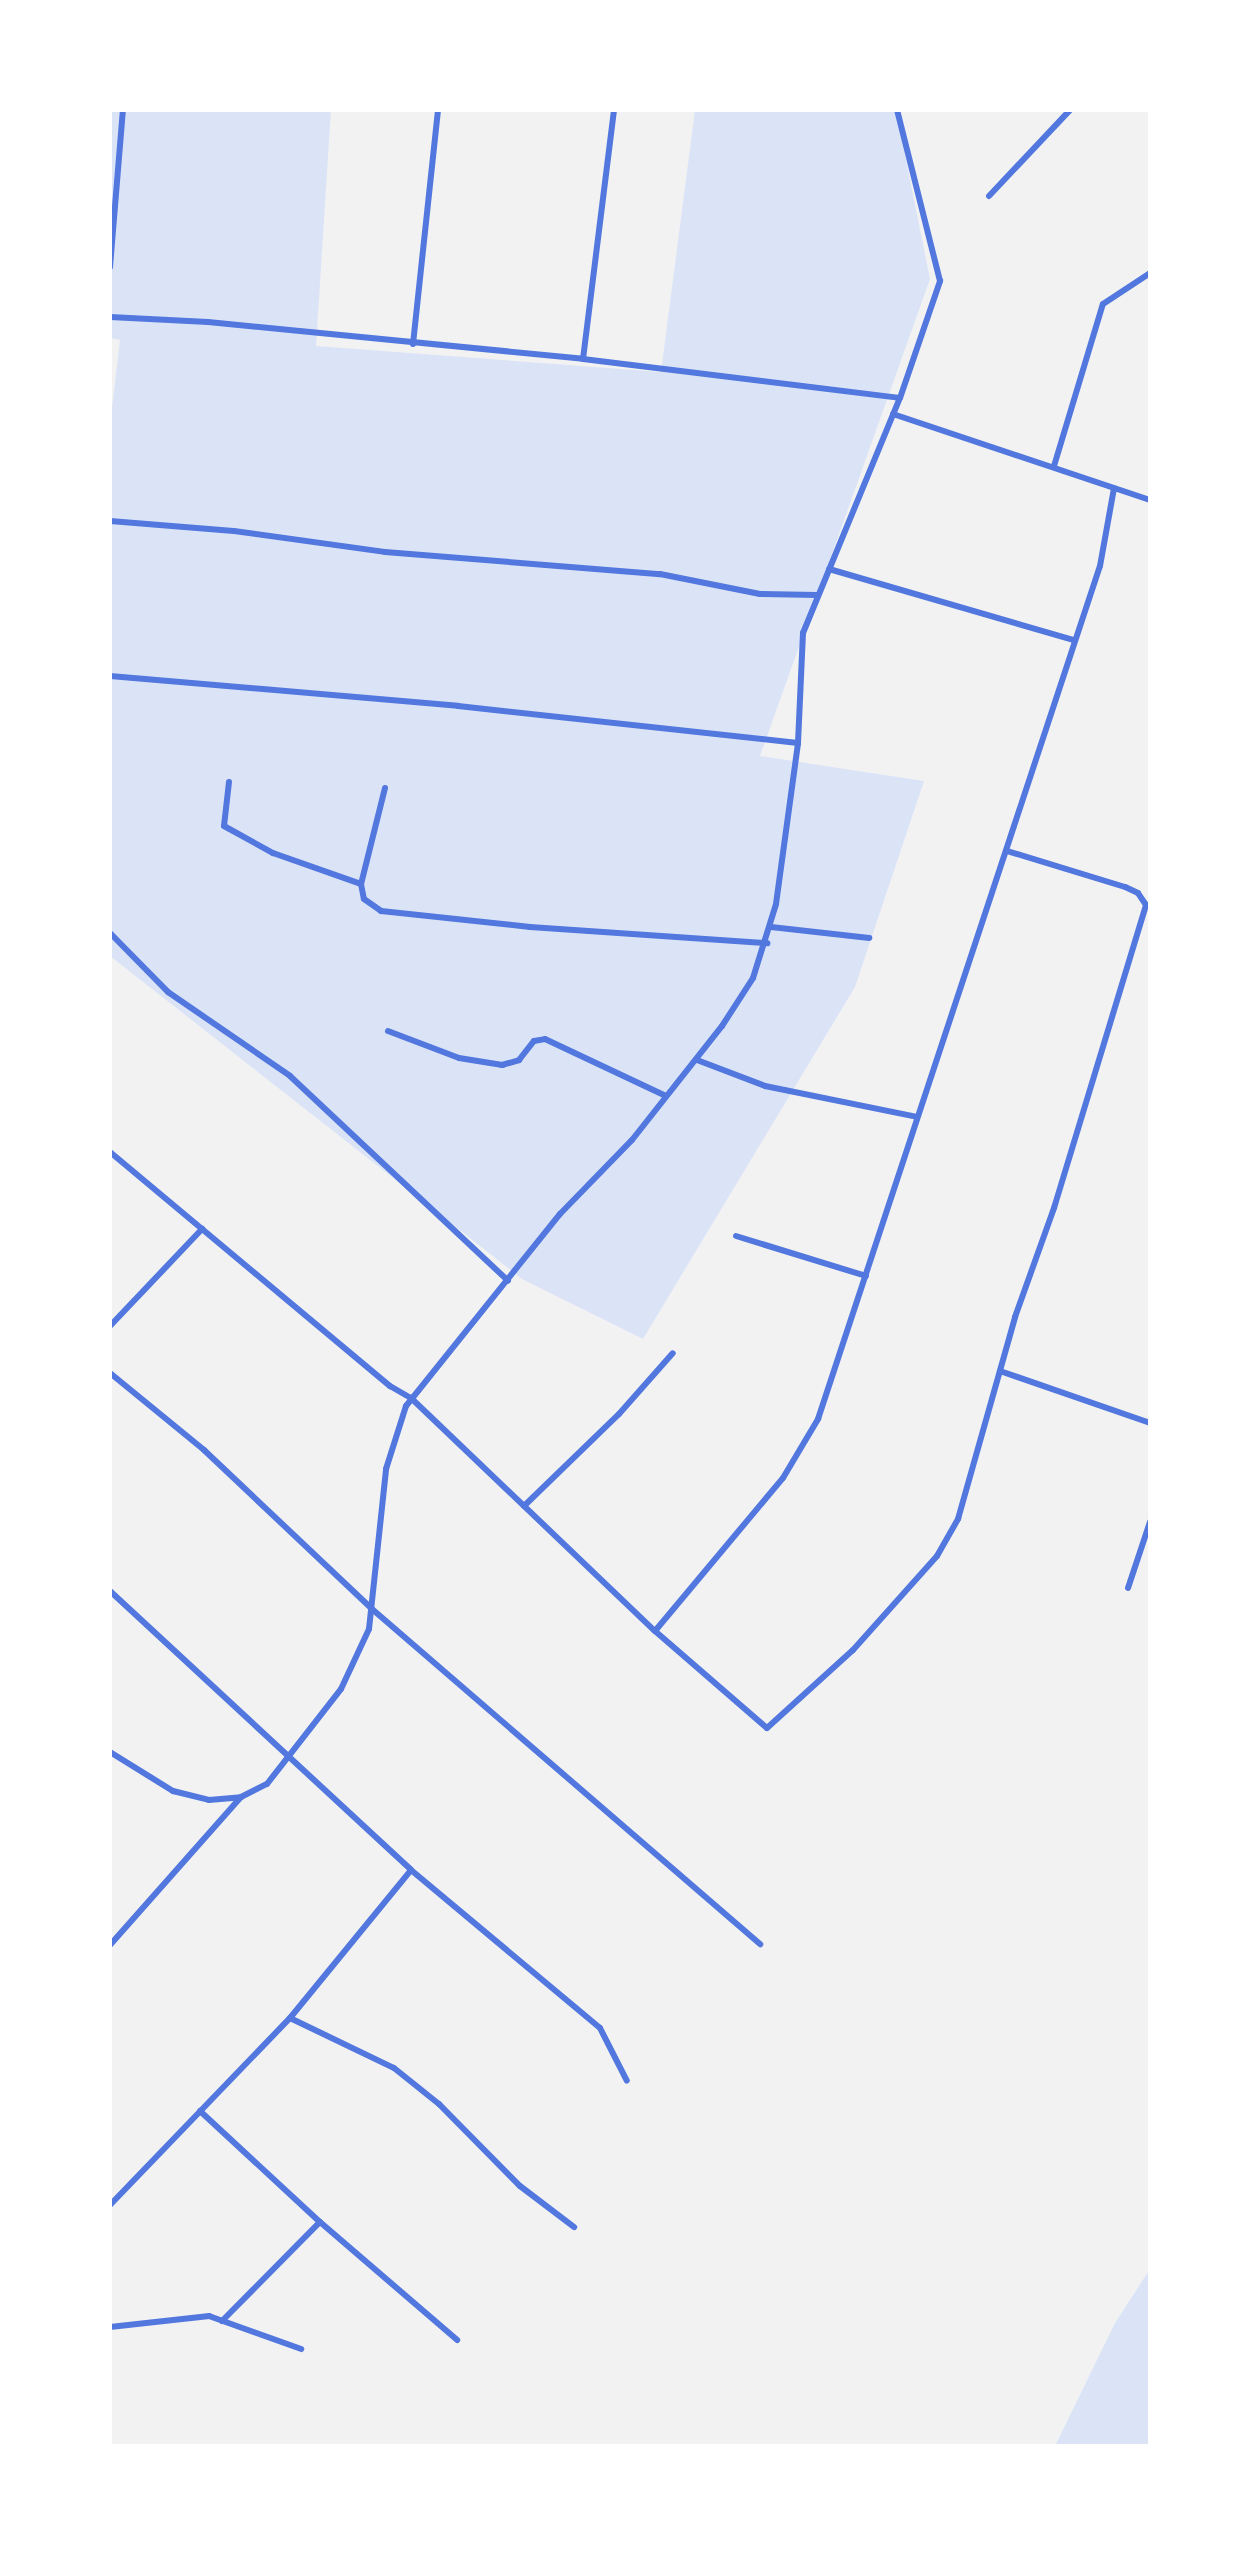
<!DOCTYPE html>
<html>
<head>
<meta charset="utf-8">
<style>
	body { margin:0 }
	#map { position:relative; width:1260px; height:2556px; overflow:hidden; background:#f2f2f2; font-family:"Titillium Web",sans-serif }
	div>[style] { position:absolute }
	.green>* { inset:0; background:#dbe4f7 }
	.minor>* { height:6px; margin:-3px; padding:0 3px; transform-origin:3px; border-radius:3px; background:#5277de }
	span { translate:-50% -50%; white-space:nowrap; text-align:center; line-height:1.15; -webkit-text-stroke:8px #fff; paint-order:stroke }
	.frame { position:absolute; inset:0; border:112px solid #fff; pointer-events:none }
</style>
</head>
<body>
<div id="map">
	<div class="green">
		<i style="clip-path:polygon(110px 110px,331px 110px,316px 346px,661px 372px,695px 110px,896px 110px,930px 279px,760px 756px,924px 781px,855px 987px,643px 1339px,522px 1279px,110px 956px,110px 425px,120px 340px,110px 338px)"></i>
		<i style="clip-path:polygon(1150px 2269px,1150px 2446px,1055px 2446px,1115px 2323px)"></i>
	</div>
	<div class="minor">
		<i style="left:989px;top:196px;width:118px;rotate:-46.7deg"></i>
		<i style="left:110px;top:267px;width:158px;rotate:-85.3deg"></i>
		<i style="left:110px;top:317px;width:98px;rotate:2.9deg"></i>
		<i style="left:208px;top:322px;width:377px;rotate:5.6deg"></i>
		<i style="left:583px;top:359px;width:319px;rotate:7deg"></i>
		<i style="left:413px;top:344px;width:235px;rotate:-83.9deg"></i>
		<i style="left:583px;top:359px;width:251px;rotate:-82.9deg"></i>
		<i style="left:893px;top:414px;width:271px;rotate:18.5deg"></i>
		<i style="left:1054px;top:466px;width:169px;rotate:-73.2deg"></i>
		<i style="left:1103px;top:304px;width:56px;rotate:-33.4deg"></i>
		<i style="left:110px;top:521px;width:124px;rotate:4.6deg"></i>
		<i style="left:234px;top:531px;width:152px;rotate:7.9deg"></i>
		<i style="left:385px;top:552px;width:276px;rotate:4.6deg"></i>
		<i style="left:660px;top:574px;width:102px;rotate:11.3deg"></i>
		<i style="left:760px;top:594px;width:57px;rotate:1deg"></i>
		<i style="left:829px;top:569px;width:255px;rotate:16.2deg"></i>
		<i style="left:110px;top:676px;width:349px;rotate:4.9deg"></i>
		<i style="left:458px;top:706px;width:342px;rotate:6.2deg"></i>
		<i style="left:229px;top:782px;width:44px;rotate:96.5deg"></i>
		<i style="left:224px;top:826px;width:56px;rotate:28.9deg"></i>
		<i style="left:273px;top:853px;width:93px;rotate:19.4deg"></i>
		<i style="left:385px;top:788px;width:99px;rotate:104deg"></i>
		<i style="left:361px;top:884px;width:15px;rotate:79deg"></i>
		<i style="left:364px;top:899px;width:21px;rotate:35deg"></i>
		<i style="left:381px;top:911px;width:150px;rotate:6.1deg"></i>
		<i style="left:530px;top:927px;width:238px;rotate:3.9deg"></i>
		<i style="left:771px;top:927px;width:99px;rotate:6.4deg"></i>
		<i style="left:110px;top:933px;width:83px;rotate:45.5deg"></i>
		<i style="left:168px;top:992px;width:148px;rotate:34.5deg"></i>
		<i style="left:290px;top:1076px;width:299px;rotate:43.2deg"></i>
		<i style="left:388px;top:1031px;width:76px;rotate:20.8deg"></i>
		<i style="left:459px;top:1058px;width:44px;rotate:9.2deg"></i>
		<i style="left:502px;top:1065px;width:18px;rotate:-16deg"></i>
		<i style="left:519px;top:1060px;width:24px;rotate:-52deg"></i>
		<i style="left:534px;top:1041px;width:11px;rotate:-10deg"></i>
		<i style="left:545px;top:1039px;width:132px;rotate:25.2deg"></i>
		<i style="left:697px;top:1060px;width:73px;rotate:20.9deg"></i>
		<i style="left:765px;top:1086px;width:155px;rotate:11.5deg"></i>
		<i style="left:110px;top:1152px;width:365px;rotate:39.9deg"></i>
		<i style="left:390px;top:1386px;width:24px;rotate:30deg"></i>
		<i style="left:411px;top:1398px;width:337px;rotate:43.7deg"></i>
		<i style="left:655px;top:1631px;width:199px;rotate:-50.1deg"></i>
		<i style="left:783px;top:1478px;width:69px;rotate:-59.3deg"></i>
		<i style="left:818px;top:1419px;width:898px;rotate:-71.71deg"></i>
		<i style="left:1100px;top:566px;width:79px;rotate:-79.8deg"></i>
		<i style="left:736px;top:1236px;width:136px;rotate:17.1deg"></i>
		<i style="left:110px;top:1326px;width:134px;rotate:-46.5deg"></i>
		<i style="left:1000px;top:1371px;width:159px;rotate:19.1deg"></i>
		<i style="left:110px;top:1373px;width:122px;rotate:39.3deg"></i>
		<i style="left:204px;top:1450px;width:231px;rotate:43.4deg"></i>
		<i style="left:372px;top:1609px;width:513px;rotate:40.81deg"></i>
		<i style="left:524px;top:1506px;width:132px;rotate:-44.1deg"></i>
		<i style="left:619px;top:1414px;width:81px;rotate:-48.5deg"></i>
		<i style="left:1128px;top:1588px;width:70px;rotate:-71.6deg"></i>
		<i style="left:110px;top:1591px;width:410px;rotate:42.8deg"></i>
		<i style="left:411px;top:1870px;width:246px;rotate:39.9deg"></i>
		<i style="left:600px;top:2028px;width:59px;rotate:63deg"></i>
		<i style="left:655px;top:1631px;width:148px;rotate:40.9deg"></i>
		<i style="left:767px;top:1728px;width:116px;rotate:-42.2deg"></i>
		<i style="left:853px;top:1650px;width:126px;rotate:-48.2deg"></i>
		<i style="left:937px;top:1556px;width:43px;rotate:-60.4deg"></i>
		<i style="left:958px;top:1519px;width:210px;rotate:-74.2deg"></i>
		<i style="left:1015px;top:1317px;width:116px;rotate:-70.3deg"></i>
		<i style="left:1054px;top:1208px;width:317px;rotate:-73.1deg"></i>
		<i style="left:1146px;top:905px;width:14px;rotate:-124deg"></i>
		<i style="left:1138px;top:893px;width:14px;rotate:-155deg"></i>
		<i style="left:1125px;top:887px;width:123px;rotate:-163deg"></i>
		<i style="left:110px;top:1752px;width:74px;rotate:31.8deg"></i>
		<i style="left:173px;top:1791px;width:37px;rotate:14deg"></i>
		<i style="left:209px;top:1800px;width:32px;rotate:-5deg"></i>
		<i style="left:241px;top:1797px;width:29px;rotate:-27deg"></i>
		<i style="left:267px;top:1784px;width:120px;rotate:-52.1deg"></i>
		<i style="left:341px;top:1689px;width:66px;rotate:-65deg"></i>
		<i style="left:369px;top:1629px;width:161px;rotate:-83.9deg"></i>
		<i style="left:386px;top:1469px;width:66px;rotate:-72.4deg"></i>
		<i style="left:406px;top:1406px;width:246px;rotate:-51.3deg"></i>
		<i style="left:560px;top:1214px;width:103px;rotate:-45.8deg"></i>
		<i style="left:632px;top:1140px;width:145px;rotate:-51.7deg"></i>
		<i style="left:722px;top:1026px;width:57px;rotate:-57.1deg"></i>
		<i style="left:753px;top:978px;width:77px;rotate:-72.7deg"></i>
		<i style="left:776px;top:904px;width:162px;rotate:-82.2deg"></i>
		<i style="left:798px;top:743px;width:110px;rotate:-87.4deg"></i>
		<i style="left:803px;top:633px;width:254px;rotate:-67.6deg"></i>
		<i style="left:900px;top:398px;width:124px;rotate:-71.1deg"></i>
		<i style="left:940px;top:281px;width:176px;rotate:-104.1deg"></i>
		<i style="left:110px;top:1945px;width:196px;rotate:-48.5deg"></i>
		<i style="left:290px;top:2018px;width:191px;rotate:-50.7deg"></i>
		<i style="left:200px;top:2111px;width:163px;rotate:42.8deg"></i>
		<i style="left:110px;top:2205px;width:260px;rotate:-46.1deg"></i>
		<i style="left:290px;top:2018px;width:115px;rotate:25.7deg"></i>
		<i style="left:394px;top:2068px;width:58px;rotate:38.7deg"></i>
		<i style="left:439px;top:2104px;width:115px;rotate:45.4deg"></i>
		<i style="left:520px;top:2186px;width:68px;rotate:37.2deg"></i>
		<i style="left:222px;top:2321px;width:139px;rotate:-45.3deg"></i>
		<i style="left:320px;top:2222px;width:181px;rotate:40.7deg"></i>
		<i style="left:110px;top:2327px;width:100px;rotate:-6.3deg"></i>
		<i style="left:209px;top:2316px;width:98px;rotate:19.7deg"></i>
	</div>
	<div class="frame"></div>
</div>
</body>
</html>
